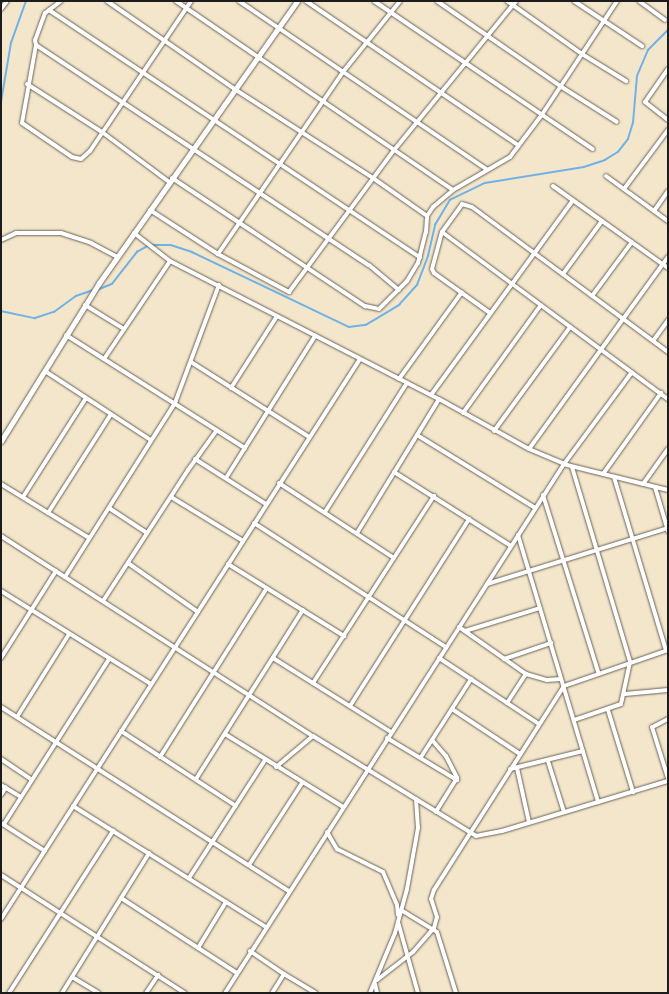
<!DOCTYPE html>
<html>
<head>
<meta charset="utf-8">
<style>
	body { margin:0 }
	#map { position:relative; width:669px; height:994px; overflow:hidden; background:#f4e6ca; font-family:Mynerve,sans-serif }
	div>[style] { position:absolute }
	.stream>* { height:1.5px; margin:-0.75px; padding:0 0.75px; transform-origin:0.75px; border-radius:0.75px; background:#70b2e5 }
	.roads { filter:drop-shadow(0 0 1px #686359) drop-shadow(0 0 1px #686359) }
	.minor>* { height:4px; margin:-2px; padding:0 2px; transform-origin:2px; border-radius:2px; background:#fff }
	.tertiary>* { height:5px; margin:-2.5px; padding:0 2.5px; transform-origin:2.5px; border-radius:2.5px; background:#fff }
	span { translate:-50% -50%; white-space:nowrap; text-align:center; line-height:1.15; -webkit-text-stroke:3px #fcf5e5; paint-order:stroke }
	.frame { position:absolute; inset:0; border:2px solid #1c1c1c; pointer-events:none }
</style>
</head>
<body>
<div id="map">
	<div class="stream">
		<i style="left:1px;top:102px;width:60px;rotate:-80.4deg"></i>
		<i style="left:11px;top:43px;width:45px;rotate:-70.3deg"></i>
		<i style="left:152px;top:245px;width:19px"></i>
		<i style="left:171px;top:245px;width:22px;rotate:18deg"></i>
		<i style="left:192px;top:252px;width:174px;rotate:25.5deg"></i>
		<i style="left:349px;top:327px;width:17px;rotate:-7deg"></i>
		<i style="left:366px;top:325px;width:39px;rotate:-31deg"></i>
		<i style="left:399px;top:305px;width:27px;rotate:-48deg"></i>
		<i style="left:417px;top:285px;width:31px;rotate:-69deg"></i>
		<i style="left:428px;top:256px;width:32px;rotate:-77deg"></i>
		<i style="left:435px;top:225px;width:29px;rotate:-59deg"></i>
		<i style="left:450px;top:200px;width:39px;rotate:-26deg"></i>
		<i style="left:485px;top:183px;width:100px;rotate:-9.2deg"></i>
		<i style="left:584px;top:167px;width:22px;rotate:-18deg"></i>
		<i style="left:605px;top:160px;width:15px;rotate:-32deg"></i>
		<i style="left:618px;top:152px;width:16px;rotate:-52deg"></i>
		<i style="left:628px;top:139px;width:17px;rotate:-73deg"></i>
		<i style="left:633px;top:123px;width:47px;rotate:-85.1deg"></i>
		<i style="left:637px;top:76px;width:28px;rotate:-67deg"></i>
		<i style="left:648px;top:50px;width:28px;rotate:-45deg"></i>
		<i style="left:97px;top:290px;width:16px;rotate:-22deg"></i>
		<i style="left:112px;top:284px;width:41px;rotate:-52deg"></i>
		<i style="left:137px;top:252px;width:13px;rotate:-29deg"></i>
		<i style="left:1px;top:311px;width:35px;rotate:12deg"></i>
		<i style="left:35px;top:318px;width:20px;rotate:-18deg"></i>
		<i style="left:54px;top:312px;width:27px;rotate:-36deg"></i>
		<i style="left:76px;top:296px;width:18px;rotate:-19deg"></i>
	</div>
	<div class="roads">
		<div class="minor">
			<i style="left:61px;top:1px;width:20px;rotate:143deg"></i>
			<i style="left:45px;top:13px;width:29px;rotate:110deg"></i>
			<i style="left:35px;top:40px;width:5px;rotate:79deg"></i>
			<i style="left:36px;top:45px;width:399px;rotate:33.5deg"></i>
			<i style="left:369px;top:265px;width:39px;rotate:40deg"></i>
			<i style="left:107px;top:1px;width:157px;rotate:34.6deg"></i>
			<i style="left:236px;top:90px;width:163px;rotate:32.7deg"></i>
			<i style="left:373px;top:178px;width:66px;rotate:35.1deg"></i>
			<i style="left:176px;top:1px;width:335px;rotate:34.3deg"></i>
			<i style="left:239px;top:1px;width:299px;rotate:34.2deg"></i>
			<i style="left:306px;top:1px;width:256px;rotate:34.2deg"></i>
			<i style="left:374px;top:1px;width:264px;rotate:34.1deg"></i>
			<i style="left:437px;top:1px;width:150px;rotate:34.6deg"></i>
			<i style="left:560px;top:86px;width:67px;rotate:32.3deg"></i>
			<i style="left:507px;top:1px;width:92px;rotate:35.2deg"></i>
			<i style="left:582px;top:54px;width:52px;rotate:31.5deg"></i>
			<i style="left:574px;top:1px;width:82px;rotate:33.5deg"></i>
			<i style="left:639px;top:1px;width:32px;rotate:36deg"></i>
			<i style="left:1px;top:9px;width:10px;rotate:-53deg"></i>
			<i style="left:49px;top:10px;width:446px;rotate:33.7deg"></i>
			<i style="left:36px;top:45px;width:79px;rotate:100.2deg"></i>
			<i style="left:22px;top:123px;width:60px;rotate:34.2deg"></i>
			<i style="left:72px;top:157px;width:9px;rotate:13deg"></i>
			<i style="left:81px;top:159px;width:12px;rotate:-42deg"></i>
			<i style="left:90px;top:151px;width:181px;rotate:-56deg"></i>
			<i style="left:668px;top:69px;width:40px;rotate:124.9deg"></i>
			<i style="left:645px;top:102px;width:29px;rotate:38deg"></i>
			<i style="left:27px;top:84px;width:89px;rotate:32.6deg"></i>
			<i style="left:102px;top:132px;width:84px;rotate:36.7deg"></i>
			<i style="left:606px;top:176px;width:77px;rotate:36deg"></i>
			<i style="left:172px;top:178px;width:232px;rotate:33.6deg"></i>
			<i style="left:365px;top:306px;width:14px;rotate:12deg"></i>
			<i style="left:379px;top:309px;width:40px;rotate:-45deg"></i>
			<i style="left:407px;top:281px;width:21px;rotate:-59deg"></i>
			<i style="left:418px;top:263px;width:32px;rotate:-76deg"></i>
			<i style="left:426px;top:232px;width:16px;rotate:-86deg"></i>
			<i style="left:427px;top:216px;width:11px;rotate:-56deg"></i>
			<i style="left:433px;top:207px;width:26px;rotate:-40deg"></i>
			<i style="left:453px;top:190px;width:66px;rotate:-30.1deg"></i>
			<i style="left:510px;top:157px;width:51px;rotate:-52.9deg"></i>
			<i style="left:541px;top:116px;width:138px;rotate:-56.5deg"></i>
			<i style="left:553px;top:186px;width:141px;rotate:35.5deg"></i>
			<i style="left:624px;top:189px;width:74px;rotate:-53.3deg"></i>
			<i style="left:150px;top:210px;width:81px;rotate:32.9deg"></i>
			<i style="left:218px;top:254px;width:81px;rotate:28.2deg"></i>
			<i style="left:289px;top:292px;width:178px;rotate:-53.5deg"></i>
			<i style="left:395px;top:149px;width:191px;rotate:-50.7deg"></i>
			<i style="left:654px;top:211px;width:24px;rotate:-55deg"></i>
			<i style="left:442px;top:232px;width:281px;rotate:36.5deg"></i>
			<i style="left:134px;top:233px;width:46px;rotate:37.9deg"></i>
			<i style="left:170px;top:261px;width:302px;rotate:27.2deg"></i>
			<i style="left:439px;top:399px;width:103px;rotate:29.1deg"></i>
			<i style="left:529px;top:449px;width:41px;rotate:22.8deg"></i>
			<i style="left:567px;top:465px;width:104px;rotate:13.9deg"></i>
			<i style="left:1px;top:240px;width:17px;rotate:-25deg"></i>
			<i style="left:16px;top:233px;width:45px"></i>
			<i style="left:61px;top:233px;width:32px;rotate:18deg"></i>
			<i style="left:91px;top:243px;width:30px;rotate:28deg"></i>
			<i style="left:218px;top:254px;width:221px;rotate:-55.5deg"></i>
			<i style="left:343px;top:72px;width:91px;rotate:-51.2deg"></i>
			<i style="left:563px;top:274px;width:66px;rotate:-53.7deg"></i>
			<i style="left:592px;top:296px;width:67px;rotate:-53.5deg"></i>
			<i style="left:85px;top:305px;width:46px;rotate:31.6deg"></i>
			<i style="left:490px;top:313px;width:69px;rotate:-144.5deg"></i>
			<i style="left:434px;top:273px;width:4px;rotate:-117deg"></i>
			<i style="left:432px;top:269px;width:38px;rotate:-75deg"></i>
			<i style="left:442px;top:232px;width:34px;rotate:-54deg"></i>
			<i style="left:462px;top:204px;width:10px;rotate:17deg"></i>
			<i style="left:472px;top:207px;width:244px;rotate:36.5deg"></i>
			<i style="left:66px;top:335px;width:212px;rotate:32.3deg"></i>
			<i style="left:653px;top:341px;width:26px;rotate:-54deg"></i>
			<i style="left:104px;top:359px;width:118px;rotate:-56deg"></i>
			<i style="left:191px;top:362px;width:140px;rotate:32.4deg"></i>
			<i style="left:45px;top:371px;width:126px;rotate:33.1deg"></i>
			<i style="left:399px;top:379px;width:107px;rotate:-54.1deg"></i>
			<i style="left:231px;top:388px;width:85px;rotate:-57.4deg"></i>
			<i style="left:431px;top:395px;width:241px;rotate:-53.9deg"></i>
			<i style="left:463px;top:413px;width:133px;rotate:-54.2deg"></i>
			<i style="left:494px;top:431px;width:129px;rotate:-53.8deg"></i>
			<i style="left:417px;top:435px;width:139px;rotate:31.7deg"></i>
			<i style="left:529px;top:449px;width:237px;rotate:-54.1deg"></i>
			<i style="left:195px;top:459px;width:84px;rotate:32.4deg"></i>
			<i style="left:572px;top:467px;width:203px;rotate:73.4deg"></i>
			<i style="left:630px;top:662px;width:43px;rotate:102.1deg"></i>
			<i style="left:621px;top:704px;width:50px;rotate:161.2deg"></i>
			<i style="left:394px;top:472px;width:138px;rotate:32.3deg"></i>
			<i style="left:603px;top:474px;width:100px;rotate:-54.4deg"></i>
			<i style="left:614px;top:477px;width:181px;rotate:73.3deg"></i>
			<i style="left:226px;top:478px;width:168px;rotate:-57.9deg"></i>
			<i style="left:279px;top:483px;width:137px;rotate:33.1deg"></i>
			<i style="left:1px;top:484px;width:103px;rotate:31.5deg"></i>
			<i style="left:643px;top:484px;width:43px;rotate:-54.5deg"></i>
			<i style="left:655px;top:487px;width:46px;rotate:73.5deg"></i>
			<i style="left:543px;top:495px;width:185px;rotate:72.7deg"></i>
			<i style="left:23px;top:497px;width:117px;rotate:-57.5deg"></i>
			<i style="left:171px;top:497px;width:84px;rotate:31.4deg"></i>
			<i style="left:109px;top:508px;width:45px;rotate:33.3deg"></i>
			<i style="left:325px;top:512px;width:153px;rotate:-57.6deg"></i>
			<i style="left:48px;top:513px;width:117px;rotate:-57.5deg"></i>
			<i style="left:254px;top:523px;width:229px;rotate:32.9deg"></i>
			<i style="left:357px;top:533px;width:157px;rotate:-58.5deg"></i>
			<i style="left:518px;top:535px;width:279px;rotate:73.3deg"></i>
			<i style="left:1px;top:536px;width:371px;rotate:32.7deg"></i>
			<i style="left:313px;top:736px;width:191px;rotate:31.5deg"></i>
			<i style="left:476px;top:836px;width:26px;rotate:-11deg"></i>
			<i style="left:502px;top:831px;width:173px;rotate:-16.8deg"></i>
			<i style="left:128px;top:563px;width:85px;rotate:35deg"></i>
			<i style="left:228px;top:564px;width:137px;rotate:31.8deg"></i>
			<i style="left:65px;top:577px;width:206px;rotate:-57.7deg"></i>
			<i style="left:175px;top:403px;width:126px;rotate:-69.6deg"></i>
			<i style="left:487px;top:584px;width:189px;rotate:-17.2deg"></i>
			<i style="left:1px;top:591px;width:176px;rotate:31.8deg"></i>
			<i style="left:103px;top:601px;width:156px;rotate:-57deg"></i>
			<i style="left:188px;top:470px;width:49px;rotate:-54.1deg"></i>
			<i style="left:459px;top:627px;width:82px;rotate:35deg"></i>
			<i style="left:526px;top:674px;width:22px;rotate:16deg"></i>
			<i style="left:547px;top:680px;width:14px;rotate:-4deg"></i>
			<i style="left:465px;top:631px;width:78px;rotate:-17deg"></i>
			<i style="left:1px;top:658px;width:103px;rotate:-57.7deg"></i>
			<i style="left:273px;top:658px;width:139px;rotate:32.1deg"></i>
			<i style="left:439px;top:658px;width:120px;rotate:33.4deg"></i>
			<i style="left:504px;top:659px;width:50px;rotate:-18.8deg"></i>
			<i style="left:313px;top:683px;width:223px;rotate:-57.1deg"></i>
			<i style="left:625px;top:694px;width:43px;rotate:-5.3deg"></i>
			<i style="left:507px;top:703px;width:35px;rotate:-57deg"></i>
			<i style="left:350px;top:706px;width:222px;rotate:-57.5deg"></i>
			<i style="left:1px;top:707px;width:342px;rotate:32.6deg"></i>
			<i style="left:452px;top:709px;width:82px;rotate:33.5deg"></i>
			<i style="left:608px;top:710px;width:86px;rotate:73deg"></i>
			<i style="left:17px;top:717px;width:98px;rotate:-57.9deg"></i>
			<i style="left:668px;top:719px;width:18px;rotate:153deg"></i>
			<i style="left:652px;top:727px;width:53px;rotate:72.6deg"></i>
			<i style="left:121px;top:731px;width:137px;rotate:33.1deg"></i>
			<i style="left:225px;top:734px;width:139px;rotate:31.7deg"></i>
			<i style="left:387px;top:738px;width:82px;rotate:31deg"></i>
			<i style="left:432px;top:740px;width:21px;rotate:49deg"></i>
			<i style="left:446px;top:756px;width:25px;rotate:63deg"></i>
			<i style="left:457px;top:778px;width:40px;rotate:122deg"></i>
			<i style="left:160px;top:757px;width:200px;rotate:-57.7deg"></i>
			<i style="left:421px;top:757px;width:93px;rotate:-57.3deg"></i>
			<i style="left:1px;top:759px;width:37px;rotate:34deg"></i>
			<i style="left:548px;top:761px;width:53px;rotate:72.6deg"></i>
			<i style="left:276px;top:767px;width:48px;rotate:-40deg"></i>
			<i style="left:517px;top:768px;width:55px;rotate:77.5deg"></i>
			<i style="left:510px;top:769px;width:75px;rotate:-13.9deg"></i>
			<i style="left:196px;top:779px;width:200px;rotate:-57.7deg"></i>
			<i style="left:1px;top:785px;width:23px;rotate:31deg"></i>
			<i style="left:1px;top:795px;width:9px;rotate:-58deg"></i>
			<i style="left:73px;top:806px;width:228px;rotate:32.1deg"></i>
			<i style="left:1px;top:823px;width:52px;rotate:32.5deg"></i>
			<i style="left:4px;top:824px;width:196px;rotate:-57.5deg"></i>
			<i style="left:327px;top:832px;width:20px;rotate:60deg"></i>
			<i style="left:337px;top:849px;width:51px;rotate:26.6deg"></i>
			<i style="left:383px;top:872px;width:36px;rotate:67deg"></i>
			<i style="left:397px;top:905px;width:10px;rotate:84deg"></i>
			<i style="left:249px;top:865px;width:98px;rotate:-57.1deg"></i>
			<i style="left:1px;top:875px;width:219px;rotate:32.7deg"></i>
			<i style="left:189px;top:878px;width:140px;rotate:-57.2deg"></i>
			<i style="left:121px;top:898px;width:138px;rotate:32.9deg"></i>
			<i style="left:401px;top:910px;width:42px;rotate:31.4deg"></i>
			<i style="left:437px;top:932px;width:64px;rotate:72.7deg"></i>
			<i style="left:1px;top:919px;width:665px;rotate:-57.34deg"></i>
			<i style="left:398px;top:922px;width:74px;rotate:74.3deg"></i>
			<i style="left:198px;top:948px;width:54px;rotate:-58.7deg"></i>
			<i style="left:250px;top:951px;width:41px;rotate:34.1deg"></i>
			<i style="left:284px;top:974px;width:22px;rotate:122deg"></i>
			<i style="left:284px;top:974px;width:37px;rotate:31deg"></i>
			<i style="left:72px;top:977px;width:31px;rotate:31deg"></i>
			<i style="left:377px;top:980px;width:46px;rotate:-37.9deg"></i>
			<i style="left:413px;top:952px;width:32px;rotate:-49deg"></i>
			<i style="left:434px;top:928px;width:11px;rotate:-75deg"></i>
			<i style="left:437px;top:917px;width:19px;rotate:-108deg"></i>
			<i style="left:431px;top:899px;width:9px;rotate:-72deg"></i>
			<i style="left:434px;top:890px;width:242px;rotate:-57.5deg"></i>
			<i style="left:564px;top:686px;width:110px;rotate:-19.1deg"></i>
			<i style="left:375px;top:984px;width:9px;rotate:77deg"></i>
			<i style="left:9px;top:993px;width:193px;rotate:-57.3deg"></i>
			<i style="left:62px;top:993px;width:165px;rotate:-58.1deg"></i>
			<i style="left:146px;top:993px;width:22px;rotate:-56deg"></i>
			<i style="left:225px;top:993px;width:628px;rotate:-57.35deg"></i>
			<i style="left:564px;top:464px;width:114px;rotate:-53.5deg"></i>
			<i style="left:370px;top:993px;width:65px;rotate:-67.4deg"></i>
			<i style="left:395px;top:933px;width:46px;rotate:-74.7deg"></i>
			<i style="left:407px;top:889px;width:62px;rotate:-79.8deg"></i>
			<i style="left:418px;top:828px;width:29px;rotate:-94deg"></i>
		</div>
		<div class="tertiary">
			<i style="left:1px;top:441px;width:186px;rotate:-58.2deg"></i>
			<i style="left:99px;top:283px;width:345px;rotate:-54.9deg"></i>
		</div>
	</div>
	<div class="frame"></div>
</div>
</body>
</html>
